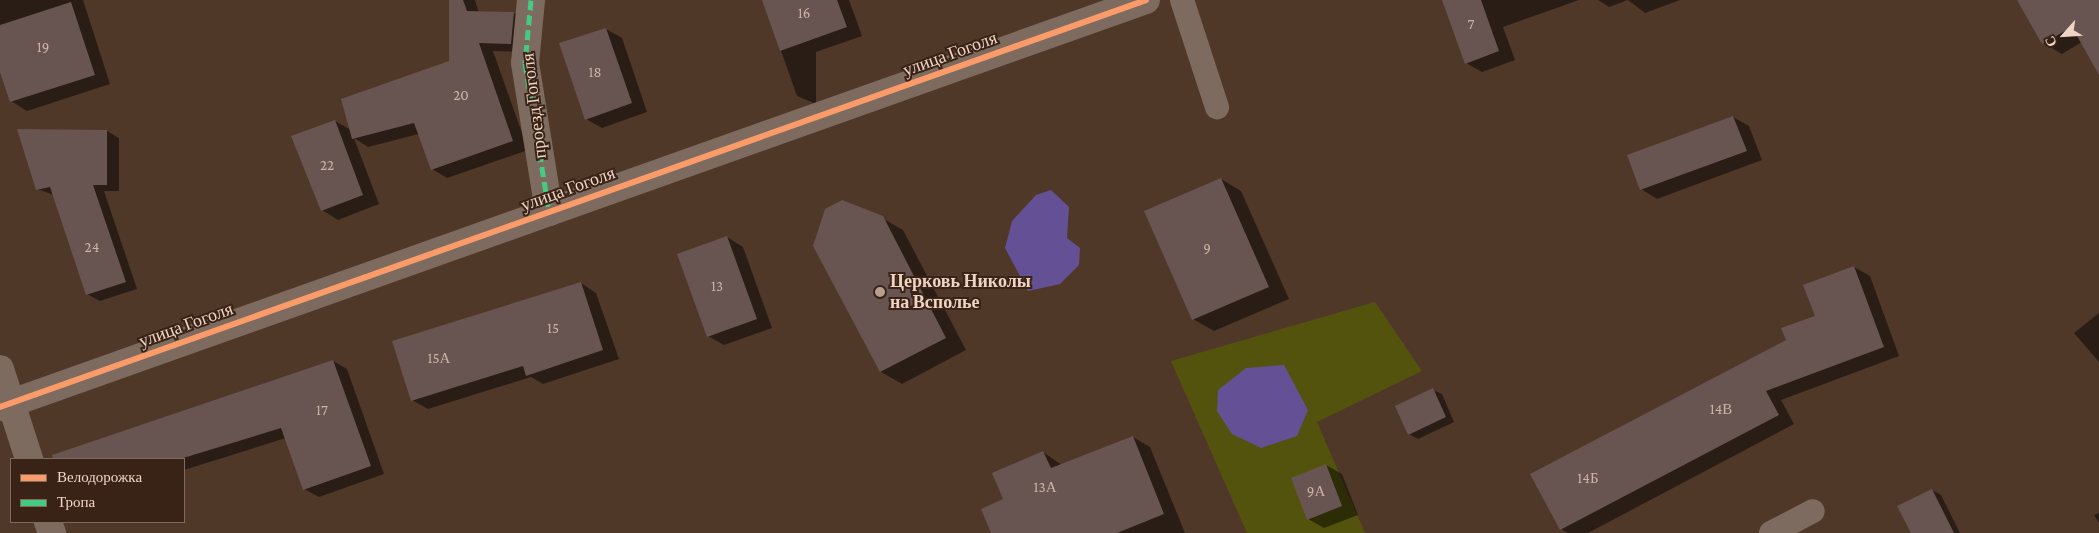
<!DOCTYPE html>
<html>
<head>
<meta charset="utf-8">
<style>
	body { margin:0 }
	#map { position:relative; width:2099px; height:533px; overflow:hidden; background:#503828; font-family:"Crimson Pro",serif }
	div>[style] { position:absolute }
	.green>* { inset:0; background:#53530d }
	.water>* { inset:0; background:#645195 }
	.shadow>* { inset:0; background:#0007 }
	.building>* { inset:0; background:#685451 }
	.service>* { height:24px; margin:-12px; padding:0 12px; transform-origin:12px; border-radius:12px; background:#7e6b60 }
	.minor>* { height:28px; margin:-14px; padding:0 14px; transform-origin:14px; border-radius:14px; background:#7e6b60 }
	.quiet>* { height:5px; margin-top:-2.5px; transform-origin:0; background:repeating-linear-gradient(90deg,#46c982 0 10px,transparent 0 15px) }
	.cycleway>* { height:6px; margin:-3px; padding:0 3px; transform-origin:3px; border-radius:3px; background:#fa9b69 }
	.dots>* { width:14px; height:14px; translate:-50% -50%; box-sizing:border-box; border:2px solid #382316; border-radius:50% }
	span { translate:-50% -50%; white-space:nowrap; text-align:center; line-height:1.15; -webkit-text-stroke:4px #382316; paint-order:stroke }
	.number-label { font-size:15px; color:#cdb3a6 }
	.number-label span { -webkit-text-stroke-width:0 }
	.street-label { font-size:18px; color:#efd3c3 }
	.poi-label { font-size:18px; color:#efd3c3; font-weight:700 }
	.left { translate:0 -50%; text-align:left }
	.legend { position:absolute; left:10px; top:458px; width:175px; height:65px; box-sizing:border-box; background:#382316; border:1px solid #81695b; margin:0; padding:6px 9px; list-style:none; font-size:15px; color:#efd3c3 }
	.legend li { display:flex; align-items:center; gap:10px; height:25px }
	.legend b { width:25px; border:1px solid #81695b }
	.north { position:absolute; left:2039px; top:10px; width:50px; height:50px; -webkit-text-stroke:4px #382316; paint-order:stroke; rotate:244deg; font-size:14px; font-weight:700; line-height:20px; text-align:center; color:#efd3c3 }
	.north::after { content:''; display:block; margin:auto; width:18px; height:22px; background:#efd3c3; clip-path:polygon(50% 0,100% 100%,50% 72%,0 100%) }
</style>
</head>
<body>
<div id="map">
	<div class="green">
		<i style="clip-path:polygon(1375px 302px,1422px 371px,1317px 422px,1365px 533px,1247px 533px,1171px 361px)"></i>
	</div>
	<div class="water">
		<i style="clip-path:polygon(1051px 190px,1069px 207px,1067px 238px,1080px 248px,1079px 265px,1060px 284px,1028px 291px,1005px 248px,1012px 221px,1036px 195px)"></i>
		<i style="clip-path:polygon(1284px 365px,1308px 410px,1297px 436px,1261px 448px,1232px 434px,1217px 411px,1218px 390px,1246px 368px)"></i>
	</div>
	<div class="shadow">
		<i style="clip-path:polygon(0 0,83px 0,110px 84px,27px 111px,11px 101px,0 64px)"></i>
		<i style="clip-path:polygon(451px 0,475px 0,479px 13px,514px 13px,529px 22px,526px 52px,493px 51px,528px 150px,447px 178px,432px 169px,419px 134px,368px 147px,354px 138px,379px 204px,338px 220px,322px 210px,335px 121px,351px 130px,450px 62px)"></i>
		<i style="clip-path:polygon(763px 0,849px 0,862px 36px,816px 52px,816px 104px,797px 96px)"></i>
		<i style="clip-path:polygon(1444px 0,1579px 0,1503px 27px,1515px 60px,1482px 72px,1466px 63px)"></i>
		<i style="clip-path:polygon(1598px 0,1680px 0,1645px 13px,1628px 0,1609px 7px)"></i>
		<i style="clip-path:polygon(2019px 0,2099px 0,2099px 73px,2082px 42px,2062px 54px,2043px 43px)"></i>
		<i style="clip-path:polygon(606px 29px,622px 38px,647px 112px,602px 128px,586px 119px)"></i>
		<i style="clip-path:polygon(1733px 117px,1749px 126px,1762px 160px,1657px 199px,1641px 189px)"></i>
		<i style="clip-path:polygon(107px 131px,119px 138px,119px 191px,104px 191px,137px 289px,100px 301px,87px 294px,54px 195px,37px 189px)"></i>
		<i style="clip-path:polygon(1221px 179px,1241px 191px,1289px 299px,1214px 331px,1193px 319px)"></i>
		<i style="clip-path:polygon(882px 218px,903px 230px,966px 350px,902px 384px,881px 372px,815px 246px)"></i>
		<i style="clip-path:polygon(727px 237px,743px 247px,772px 328px,724px 345px,708px 336px)"></i>
		<i style="clip-path:polygon(1854px 267px,1870px 276px,1899px 356px,1781px 400px,1794px 424px,1588px 533px,1568px 533px,1561px 529px,1817px 316px)"></i>
		<i style="clip-path:polygon(581px 283px,596px 293px,619px 359px,543px 384px,531px 377px,428px 409px,412px 400px)"></i>
		<i style="clip-path:polygon(2099px 313px,2099px 362px,2074px 333px)"></i>
		<i style="clip-path:polygon(333px 361px,347px 369px,384px 474px,319px 497px,304px 489px,286px 438px,184px 470px,184px 459px,88px 459px,83px 445px)"></i>
		<i style="clip-path:polygon(1433px 390px,1442px 394px,1454px 422px,1418px 439px,1409px 434px)"></i>
		<i style="clip-path:polygon(1133px 437px,1150px 447px,1185px 533px,992px 533px,1005px 500px,1043px 452px,1062px 465px)"></i>
		<i style="clip-path:polygon(1326px 465px,1342px 474px,1358px 515px,1324px 528px,1308px 519px)"></i>
		<i style="clip-path:polygon(1932px 490px,1941px 495px,1960px 533px,1912px 533px)"></i>
		<i style="clip-path:polygon(2099px 513px,2099px 523px,2094px 515px)"></i>
	</div>
	<div class="building">
		<i style="clip-path:polygon(449px 0,463px 0,467px 11px,514px 12px,511px 44px,479px 43px,513px 141px,431px 170px,414px 123px,352px 139px,341px 99px,449px 61px)"></i>
		<i style="clip-path:polygon(762px 0,837px 0,847px 27px,780px 51px)"></i>
		<i style="clip-path:polygon(1442px 0,1481px 0,1499px 51px,1465px 64px)"></i>
		<i style="clip-path:polygon(2017px 0,2099px 0,2099px 75px,2072px 27px,2042px 44px)"></i>
		<i style="clip-path:polygon(71px 2px,95px 75px,10px 102px,0 72px,0 25px)"></i>
		<i style="clip-path:polygon(606px 28px,632px 103px,585px 120px,559px 43px)"></i>
		<i style="clip-path:polygon(1733px 116px,1747px 151px,1640px 190px,1627px 155px)"></i>
		<i style="clip-path:polygon(335px 120px,363px 195px,321px 211px,291px 136px)"></i>
		<i style="clip-path:polygon(17px 129px,107px 130px,107px 185px,93px 185px,126px 282px,86px 295px,50px 187px,36px 190px)"></i>
		<i style="clip-path:polygon(1221px 178px,1269px 287px,1192px 320px,1144px 211px)"></i>
		<i style="clip-path:polygon(842px 200px,883px 216px,946px 338px,880px 372px,813px 246px,825px 209px)"></i>
		<i style="clip-path:polygon(727px 236px,757px 319px,707px 337px,677px 254px)"></i>
		<i style="clip-path:polygon(1854px 266px,1884px 347px,1766px 391px,1779px 415px,1560px 530px,1530px 474px,1786px 340px,1781px 328px,1815px 316px,1803px 285px)"></i>
		<i style="clip-path:polygon(581px 282px,603px 350px,526px 376px,523px 366px,411px 401px,392px 341px)"></i>
		<i style="clip-path:polygon(333px 360px,371px 466px,303px 490px,281px 428px,180px 459px,53px 459px,52px 455px)"></i>
		<i style="clip-path:polygon(1433px 388px,1446px 417px,1408px 435px,1395px 406px)"></i>
		<i style="clip-path:polygon(1133px 436px,1164px 514px,1117px 533px,991px 533px,981px 509px,1003px 499px,992px 473px,1043px 451px,1051px 468px)"></i>
		<i style="clip-path:polygon(1326px 464px,1342px 506px,1307px 520px,1291px 478px)"></i>
		<i style="clip-path:polygon(1932px 489px,1954px 533px,1911px 533px,1897px 506px)"></i>
	</div>
	<div class="service">
		<i style="left:1182px;top:0;width:113px;rotate:71.9deg"></i>
		<i style="left:1771px;top:533px;width:47px;rotate:-27.6deg"></i>
	</div>
	<div class="minor">
		<i style="left:531px;top:0;width:63px;rotate:95.4deg"></i>
		<i style="left:525px;top:63px;width:151px;rotate:80.8deg"></i>
		<i style="left:0;top:369px;width:95px;rotate:72.1deg"></i>
		<i style="left:0;top:407px;width:1216px;rotate:-19.55deg"></i>
		<i style="left:48px;top:522px;width:12px;rotate:70deg"></i>
	</div>
	<div class="quiet">
		<i style="left:531px;top:0;width:63px;rotate:95.4deg"></i>
		<i style="left:525px;top:63px;width:151px;rotate:80.8deg"></i>
	</div>
	<div class="cycleway">
		<i style="left:0;top:407px;width:1216px;rotate:-19.55deg"></i>
	</div>
	<div class="dots">
		<i style="left:880px;top:292px;background:#b79d8d"></i>
	</div>
	<div class="number-label">
		<span style="left:804px;top:14px">16</span>
		<span style="left:1471px;top:25px">7</span>
		<span style="left:43px;top:48px">19</span>
		<span style="left:595px;top:73px">18</span>
		<span style="left:461px;top:96px">20</span>
		<span style="left:327px;top:166px">22</span>
		<span style="left:92px;top:248px">24</span>
		<span style="left:1207px;top:249px">9</span>
		<span style="left:717px;top:287px">13</span>
		<span style="left:553px;top:329px">15</span>
		<span style="left:439px;top:359px">15А</span>
		<span style="left:1721px;top:410px">14В</span>
		<span style="left:322px;top:411px">17</span>
		<span style="left:1588px;top:479px">14Б</span>
		<span style="left:1045px;top:488px">13А</span>
		<span style="left:1316px;top:492px">9А</span>
	</div>
	<div class="street-label">
		<span style="left:950px;top:54px;rotate:-20deg">улица Гоголя</span>
		<span style="left:534px;top:106px;rotate:-97deg">проезд Гоголя</span>
		<span style="left:568px;top:189px;rotate:-20deg">улица Гоголя</span>
		<span style="left:186px;top:325px;rotate:-20deg">улица Гоголя</span>
	</div>
	<div class="poi-label">
		<span class="left" style="left:890px;top:292px">Церковь Николы<br>на Всполье</span>
	</div>
	<ul class="legend">
	<li><b style="height:6px;background:#fa9b69"></b>Велодорожка</li>
	<li><b style="height:6px;background:#46c982"></b>Тропа</li>
	</ul>
	<div class="north">С</div>
</div>
</body>
</html>
